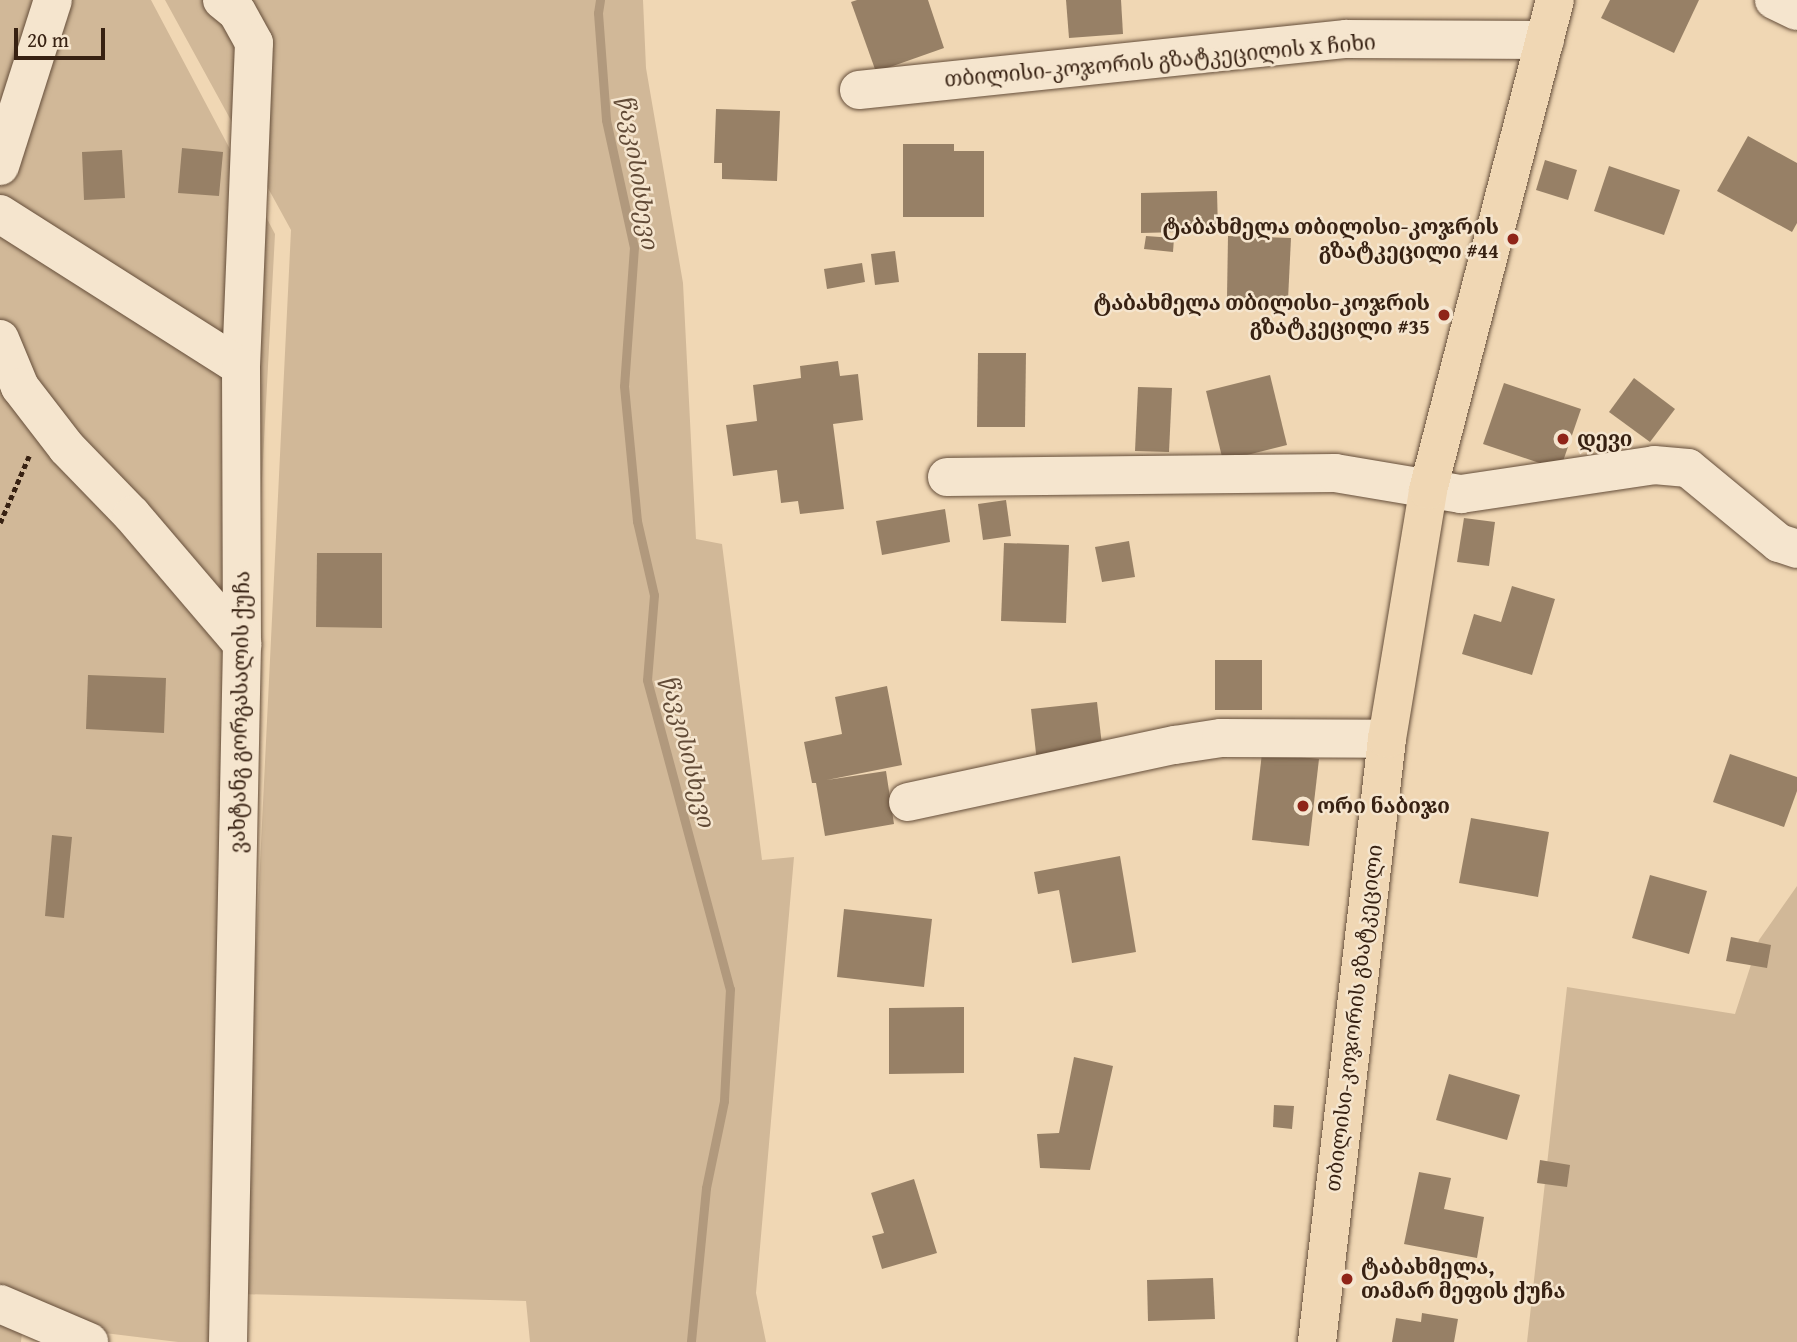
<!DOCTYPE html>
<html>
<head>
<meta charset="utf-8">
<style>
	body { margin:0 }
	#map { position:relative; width:1797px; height:1342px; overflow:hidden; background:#f0d7b4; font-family:"Gentium Book Plus","Noto Serif Georgian",serif }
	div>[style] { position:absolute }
	.green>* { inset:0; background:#d1b898 }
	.stream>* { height:9px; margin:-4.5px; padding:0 4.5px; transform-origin:4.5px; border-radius:4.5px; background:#b1997d }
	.building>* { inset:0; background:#978066 }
	.path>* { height:4.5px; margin-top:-2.25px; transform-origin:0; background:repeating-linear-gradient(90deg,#372112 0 5px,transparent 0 8.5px) }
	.roads { filter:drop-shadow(0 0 2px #654e3a) drop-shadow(0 0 2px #654e3a) }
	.minor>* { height:38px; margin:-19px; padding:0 19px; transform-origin:19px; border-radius:19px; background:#f5e5ce }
	.major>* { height:38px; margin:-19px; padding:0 19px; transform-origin:19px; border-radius:19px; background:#f0d7b4 }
	.dots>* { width:19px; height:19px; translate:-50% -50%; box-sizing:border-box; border:4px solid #f5e5ce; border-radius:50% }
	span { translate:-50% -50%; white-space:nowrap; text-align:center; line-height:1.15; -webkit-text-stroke:5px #f5e5ce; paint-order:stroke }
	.street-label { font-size:21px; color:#372112 }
	.poi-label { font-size:21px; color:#372112; font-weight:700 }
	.right { translate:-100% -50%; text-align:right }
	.left { translate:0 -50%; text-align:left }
	.water-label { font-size:23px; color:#624b37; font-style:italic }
	.scale { position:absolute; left:14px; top:28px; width:91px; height:32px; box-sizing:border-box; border:4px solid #372112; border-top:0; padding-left:9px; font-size:21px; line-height:24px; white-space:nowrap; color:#372112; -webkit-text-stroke:5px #f5e5ce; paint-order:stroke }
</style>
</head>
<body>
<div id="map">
	<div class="green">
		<i style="clip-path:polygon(0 0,151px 0,275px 234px,229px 1102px,213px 1342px,178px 1342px,23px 1323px,21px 1342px,0 1342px)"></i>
		<i style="clip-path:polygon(165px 0,643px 0,646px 68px,683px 283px,696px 539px,722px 544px,762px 860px,794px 857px,756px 1293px,766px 1342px,530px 1342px,526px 1301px,239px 1294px,291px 230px)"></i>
		<i style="clip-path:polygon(1797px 886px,1797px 1342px,1527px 1342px,1567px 987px,1735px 1014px,1759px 940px)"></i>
	</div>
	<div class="stream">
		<i style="left:600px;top:0;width:13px;rotate:99deg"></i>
		<i style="left:598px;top:13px;width:107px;rotate:85.7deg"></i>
		<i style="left:606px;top:120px;width:130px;rotate:77.6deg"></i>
		<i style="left:634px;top:247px;width:139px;rotate:94.1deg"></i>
		<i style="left:624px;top:386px;width:136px;rotate:84.5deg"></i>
		<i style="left:637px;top:521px;width:76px;rotate:77.1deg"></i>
		<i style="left:654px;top:595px;width:85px;rotate:94.7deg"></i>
		<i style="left:647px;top:680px;width:320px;rotate:75deg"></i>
		<i style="left:730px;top:989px;width:112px;rotate:93.1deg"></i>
		<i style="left:724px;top:1101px;width:89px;rotate:101.7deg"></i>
		<i style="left:706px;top:1188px;width:155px;rotate:95.6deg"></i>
	</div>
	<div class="building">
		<i style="clip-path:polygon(857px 0,928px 0,944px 48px,876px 72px,851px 2px)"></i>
		<i style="clip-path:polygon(1066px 0,1121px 0,1123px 34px,1069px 38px)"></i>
		<i style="clip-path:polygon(1610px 0,1699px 0,1674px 53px,1601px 18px)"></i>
		<i style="clip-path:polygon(716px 109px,780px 111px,777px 181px,722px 179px,722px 163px,714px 163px)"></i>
		<i style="clip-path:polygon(1748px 136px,1797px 163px,1797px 223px,1792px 232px,1717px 191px)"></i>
		<i style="clip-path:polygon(903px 144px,954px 144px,954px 151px,984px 151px,984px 217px,903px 217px)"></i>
		<i style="clip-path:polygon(182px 148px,223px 152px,219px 196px,178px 193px)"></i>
		<i style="clip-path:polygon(122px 150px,125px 198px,84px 200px,82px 152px)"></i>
		<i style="clip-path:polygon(1545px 160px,1577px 170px,1568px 200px,1536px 190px)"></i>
		<i style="clip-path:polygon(1609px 166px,1680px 190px,1664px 235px,1594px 211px)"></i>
		<i style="clip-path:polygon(1217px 191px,1218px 231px,1141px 233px,1141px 193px)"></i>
		<i style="clip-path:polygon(1146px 236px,1174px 238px,1173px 252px,1144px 249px)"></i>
		<i style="clip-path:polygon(1228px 236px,1291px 238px,1288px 300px,1227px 298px)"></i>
		<i style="clip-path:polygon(895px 251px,899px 282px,875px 285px,871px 254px)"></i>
		<i style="clip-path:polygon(862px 263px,865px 282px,827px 289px,824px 269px)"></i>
		<i style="clip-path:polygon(978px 353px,1026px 353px,1025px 427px,977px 427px)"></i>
		<i style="clip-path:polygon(838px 361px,840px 376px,858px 374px,863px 420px,833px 424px,844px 509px,800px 514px,798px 501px,781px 503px,777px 470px,733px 476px,726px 425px,757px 421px,753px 385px,801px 378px,800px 366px)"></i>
		<i style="clip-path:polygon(1270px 375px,1287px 445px,1223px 461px,1206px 391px)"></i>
		<i style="clip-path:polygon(1634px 378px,1675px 409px,1650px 442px,1609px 412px)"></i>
		<i style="clip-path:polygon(1504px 383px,1581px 409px,1560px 470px,1483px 444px)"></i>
		<i style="clip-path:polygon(1138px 387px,1172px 388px,1169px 452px,1135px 451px)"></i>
		<i style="clip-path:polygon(1006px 500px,1011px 536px,983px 540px,978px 504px)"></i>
		<i style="clip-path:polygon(945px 509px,950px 542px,882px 555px,876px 521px)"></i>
		<i style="clip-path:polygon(1464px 518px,1495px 522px,1489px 566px,1457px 562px)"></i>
		<i style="clip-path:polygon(1129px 541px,1135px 577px,1102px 582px,1095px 547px)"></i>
		<i style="clip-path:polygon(1004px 543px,1069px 545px,1066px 623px,1001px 621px)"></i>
		<i style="clip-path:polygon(317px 553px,382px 553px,382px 628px,316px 627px)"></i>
		<i style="clip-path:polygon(1512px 586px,1555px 599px,1532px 675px,1462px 654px,1474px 614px,1501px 622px)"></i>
		<i style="clip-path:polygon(1215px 660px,1262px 660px,1262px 710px,1215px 710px)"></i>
		<i style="clip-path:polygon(88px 675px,166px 678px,164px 733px,86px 729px)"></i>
		<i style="clip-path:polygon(887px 686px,902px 765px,827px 780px,886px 771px,894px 824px,825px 836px,816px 783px,812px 783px,804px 742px,842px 734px,835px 697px)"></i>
		<i style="clip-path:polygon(1097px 702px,1103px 754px,1037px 762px,1031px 709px)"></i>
		<i style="clip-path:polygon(1262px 753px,1319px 759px,1309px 846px,1252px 840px)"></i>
		<i style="clip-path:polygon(1730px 754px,1797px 777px,1797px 791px,1784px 827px,1713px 802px)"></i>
		<i style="clip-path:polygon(1471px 818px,1549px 832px,1538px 897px,1459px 883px)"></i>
		<i style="clip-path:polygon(52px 835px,72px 837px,64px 918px,45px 916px)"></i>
		<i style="clip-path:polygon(1120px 856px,1136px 952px,1072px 963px,1059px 890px,1038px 894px,1034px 872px)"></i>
		<i style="clip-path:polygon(1650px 875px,1707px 891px,1689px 954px,1632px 938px)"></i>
		<i style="clip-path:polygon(844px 909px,932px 919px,924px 987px,837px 977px)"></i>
		<i style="clip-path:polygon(1731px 937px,1771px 945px,1767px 968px,1726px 961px)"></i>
		<i style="clip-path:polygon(964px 1007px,964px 1073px,889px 1074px,889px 1008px)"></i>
		<i style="clip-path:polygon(1074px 1057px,1113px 1066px,1090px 1170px,1040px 1168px,1037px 1134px,1059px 1133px)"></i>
		<i style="clip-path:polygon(1449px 1074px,1520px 1095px,1507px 1140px,1436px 1120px)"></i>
		<i style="clip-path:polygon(1274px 1105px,1294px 1106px,1292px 1129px,1273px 1127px)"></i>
		<i style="clip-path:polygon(1540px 1160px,1570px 1165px,1567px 1187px,1537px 1183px)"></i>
		<i style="clip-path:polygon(1419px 1172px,1451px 1178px,1444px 1209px,1484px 1217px,1477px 1258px,1404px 1244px)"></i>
		<i style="clip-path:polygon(914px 1179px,937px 1253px,882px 1269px,872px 1236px,884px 1233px,871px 1193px)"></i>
		<i style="clip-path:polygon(1213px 1278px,1215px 1319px,1148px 1321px,1147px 1280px)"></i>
		<i style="clip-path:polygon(1422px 1313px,1458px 1319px,1454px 1342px,1392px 1342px,1396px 1318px,1421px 1322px)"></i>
	</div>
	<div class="path">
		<i style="left:0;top:523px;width:73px;rotate:-66.6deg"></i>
	</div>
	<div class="roads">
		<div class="minor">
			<i style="left:222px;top:0;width:19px;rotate:39deg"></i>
			<i style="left:237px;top:12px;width:35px;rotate:61deg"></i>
			<i style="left:254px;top:43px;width:324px;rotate:92.3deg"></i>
			<i style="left:1774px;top:0;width:25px;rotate:26deg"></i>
			<i style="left:859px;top:90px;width:490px;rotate:-6deg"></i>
			<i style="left:1346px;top:39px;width:199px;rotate:0.3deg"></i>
			<i style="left:0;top:166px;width:174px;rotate:-72.3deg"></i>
			<i style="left:0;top:214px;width:285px;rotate:32.4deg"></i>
			<i style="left:241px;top:367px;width:277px;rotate:89.8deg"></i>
			<i style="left:242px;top:644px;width:698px;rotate:91.15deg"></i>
			<i style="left:0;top:339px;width:52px;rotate:67.4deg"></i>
			<i style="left:20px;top:387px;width:77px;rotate:52.4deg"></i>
			<i style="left:67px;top:448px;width:93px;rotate:45.9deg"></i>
			<i style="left:132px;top:515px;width:170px;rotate:49.5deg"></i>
			<i style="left:947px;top:477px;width:388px;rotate:-0.6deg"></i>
			<i style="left:1335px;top:473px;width:128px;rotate:9.5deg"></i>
			<i style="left:1461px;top:494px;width:195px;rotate:-8.5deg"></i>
			<i style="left:1654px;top:465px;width:34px;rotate:5deg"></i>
			<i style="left:1688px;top:468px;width:118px;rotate:39.5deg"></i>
			<i style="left:1779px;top:543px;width:19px;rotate:18deg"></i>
			<i style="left:908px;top:802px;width:273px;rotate:-12.1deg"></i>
			<i style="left:1175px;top:745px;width:47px;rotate:-8.7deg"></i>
			<i style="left:1221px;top:738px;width:166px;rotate:0.3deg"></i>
			<i style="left:0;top:1304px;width:97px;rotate:23.1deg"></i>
		</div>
		<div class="major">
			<i style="left:1317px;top:1342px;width:607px;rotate:-83.38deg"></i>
			<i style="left:1387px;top:739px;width:252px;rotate:-80.6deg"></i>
			<i style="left:1428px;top:490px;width:506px;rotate:-75.47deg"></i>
		</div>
	</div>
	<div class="dots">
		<i style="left:1513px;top:239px;background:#8f2418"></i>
		<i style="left:1444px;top:315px;background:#8f2418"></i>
		<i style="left:1563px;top:439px;background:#8f2418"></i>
		<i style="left:1303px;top:806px;background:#8f2418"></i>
		<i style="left:1347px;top:1279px;background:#8f2418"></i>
	</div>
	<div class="street-label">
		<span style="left:1160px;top:61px;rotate:-5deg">თბილისი-კოჯორის გზატკეცილის X ჩიხი</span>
		<span style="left:240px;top:712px;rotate:-89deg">ვახტანგ გორგასალის ქუჩა</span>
		<span style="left:1354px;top:1018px;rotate:-83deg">თბილისი-კოჯორის გზატკეცილი</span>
	</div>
	<div class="poi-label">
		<span class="right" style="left:1499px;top:239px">ტაბახმელა თბილისი-კოჯრის<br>გზატკეცილი #44</span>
		<span class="right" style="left:1430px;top:315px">ტაბახმელა თბილისი-კოჯრის<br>გზატკეცილი #35</span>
		<span class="left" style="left:1577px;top:439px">დევი</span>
		<span class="left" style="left:1317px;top:806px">ორი ნაბიჯი</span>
		<span class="left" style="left:1361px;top:1279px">ტაბახმელა,<br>თამარ მეფის ქუჩა</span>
	</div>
	<div class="water-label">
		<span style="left:638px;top:172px;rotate:81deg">წავკისისხევი</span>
		<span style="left:688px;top:751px;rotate:76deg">წავკისისხევი</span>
	</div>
	<div class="scale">20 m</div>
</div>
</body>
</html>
